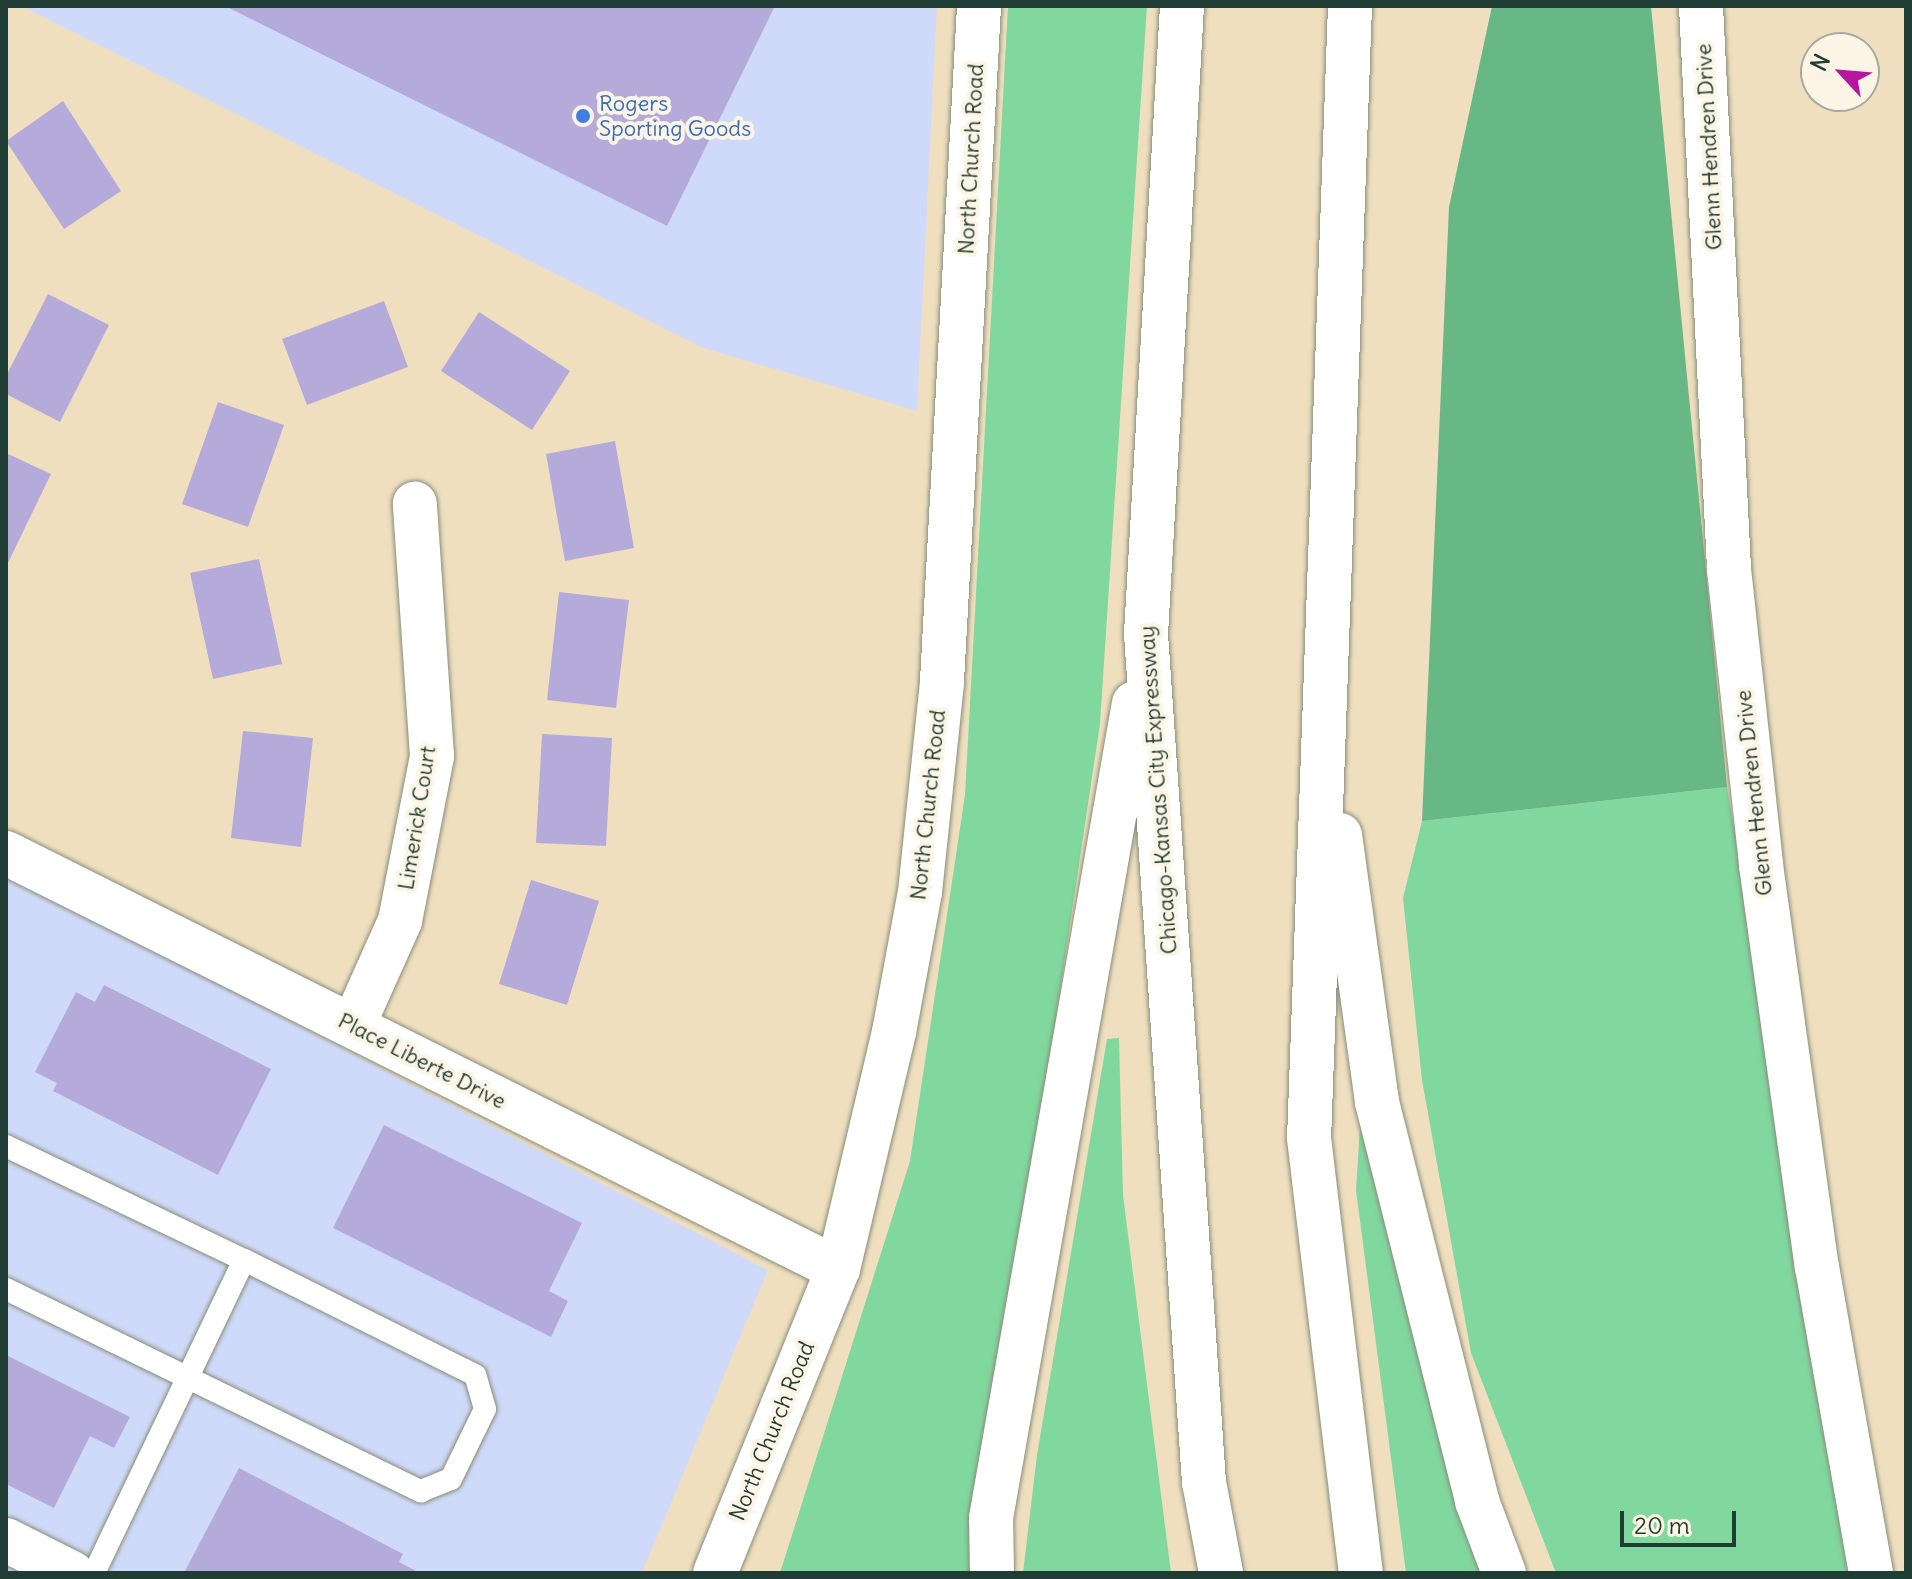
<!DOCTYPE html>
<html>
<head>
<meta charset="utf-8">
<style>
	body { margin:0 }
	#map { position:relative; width:1912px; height:1579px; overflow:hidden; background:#f0dfbf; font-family:Delius,sans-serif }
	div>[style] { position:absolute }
	.built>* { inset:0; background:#cfdafa }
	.green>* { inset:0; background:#80d89e }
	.forest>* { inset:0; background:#68b885 }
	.building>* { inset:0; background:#b5abdb }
	.roads { filter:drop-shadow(0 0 2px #888e7a) drop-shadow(0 0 2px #888e7a) }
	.lane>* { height:22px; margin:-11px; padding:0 11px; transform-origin:11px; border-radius:11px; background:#fff }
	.street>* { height:44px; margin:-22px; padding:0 22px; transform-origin:22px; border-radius:22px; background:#fff }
	.secondary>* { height:44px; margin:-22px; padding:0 22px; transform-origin:22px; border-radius:22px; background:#fff }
	.highway>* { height:44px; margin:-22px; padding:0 22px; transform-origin:22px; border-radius:22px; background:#fff }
	.dots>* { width:22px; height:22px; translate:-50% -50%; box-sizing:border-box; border:4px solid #fcf5e5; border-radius:50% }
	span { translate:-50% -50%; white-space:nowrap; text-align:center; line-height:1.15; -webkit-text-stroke:8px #fcf5e5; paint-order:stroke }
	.shop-label { font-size:22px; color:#366cbe }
	.left { translate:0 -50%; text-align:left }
	.street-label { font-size:22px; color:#1f3d34 }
	.frame { position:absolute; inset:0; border:8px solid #1f3d34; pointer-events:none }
	.north { position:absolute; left:1800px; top:32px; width:80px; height:80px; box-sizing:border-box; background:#fcf5e5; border:2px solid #a4ab9e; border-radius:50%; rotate:296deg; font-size:22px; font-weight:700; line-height:32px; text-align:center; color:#1f3d34 }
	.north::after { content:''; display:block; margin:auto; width:28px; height:36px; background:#b5179e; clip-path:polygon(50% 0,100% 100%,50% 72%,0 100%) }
	.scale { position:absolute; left:1620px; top:1511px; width:116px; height:36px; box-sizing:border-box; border:4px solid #1f3d34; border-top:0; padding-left:10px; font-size:24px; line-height:28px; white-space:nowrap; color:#1f3d34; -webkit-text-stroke:6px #fcf5e5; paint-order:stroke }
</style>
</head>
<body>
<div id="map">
	<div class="built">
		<i style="clip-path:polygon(21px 6px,937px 6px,917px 411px,703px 348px)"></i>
		<i style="clip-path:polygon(6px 873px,768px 1270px,642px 1573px,6px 1573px)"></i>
	</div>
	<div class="green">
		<i style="clip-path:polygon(1008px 6px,1147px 6px,1100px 724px,973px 1573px,780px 1573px,910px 1161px,965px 795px)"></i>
		<i style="clip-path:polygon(1727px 787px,1867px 1573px,1556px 1573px,1471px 1353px,1422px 1080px,1403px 898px,1422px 821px)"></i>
		<i style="clip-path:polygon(1119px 1038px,1123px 1195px,1171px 1573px,1023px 1573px,1037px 1455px,1107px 1039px)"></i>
		<i style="clip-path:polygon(1360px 1126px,1450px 1478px,1483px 1573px,1406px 1573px,1356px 1190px)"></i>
	</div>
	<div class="forest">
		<i style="clip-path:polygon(1492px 6px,1651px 6px,1727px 787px,1422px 821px,1449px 207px)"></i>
	</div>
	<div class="building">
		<i style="clip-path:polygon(225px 6px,775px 6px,667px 226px)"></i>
		<i style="clip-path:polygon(63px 101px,121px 191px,64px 229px,6px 141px)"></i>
		<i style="clip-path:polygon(48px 294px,109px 325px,60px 422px,6px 394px,6px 376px)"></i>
		<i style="clip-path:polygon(384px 301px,408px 367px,307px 405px,282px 339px)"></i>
		<i style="clip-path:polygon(479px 312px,570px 371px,532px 430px,441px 371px)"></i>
		<i style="clip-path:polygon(218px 402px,284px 425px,248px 527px,182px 504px)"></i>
		<i style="clip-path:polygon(615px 441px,634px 548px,565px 561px,546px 454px)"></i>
		<i style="clip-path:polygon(6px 453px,51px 474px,6px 567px)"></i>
		<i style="clip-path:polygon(259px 559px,282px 664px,213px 679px,190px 573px)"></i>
		<i style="clip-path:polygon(559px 592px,629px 600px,616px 708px,547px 700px)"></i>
		<i style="clip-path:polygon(243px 731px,313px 738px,301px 847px,231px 838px)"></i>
		<i style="clip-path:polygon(542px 734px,612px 738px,606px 846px,536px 843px)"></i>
		<i style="clip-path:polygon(531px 880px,599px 901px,567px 1005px,499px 984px)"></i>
		<i style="clip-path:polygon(104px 985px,271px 1069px,218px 1175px,53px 1091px,57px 1083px,35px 1072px,76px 992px,95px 1002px)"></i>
		<i style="clip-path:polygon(384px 1125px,582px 1223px,549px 1291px,568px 1301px,551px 1337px,333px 1228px)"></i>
		<i style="clip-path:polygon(6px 1355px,130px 1417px,114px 1448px,90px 1436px,54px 1508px,6px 1484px)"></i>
		<i style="clip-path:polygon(239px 1468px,403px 1554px,399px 1562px,420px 1573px,185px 1571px)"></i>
	</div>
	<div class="roads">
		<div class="lane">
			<i style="left:6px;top:1146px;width:264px;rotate:25.6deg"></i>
			<i style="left:244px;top:1260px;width:347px;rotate:115.6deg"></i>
			<i style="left:6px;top:1289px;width:462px;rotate:26deg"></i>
			<i style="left:421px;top:1491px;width:32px;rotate:-22deg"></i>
			<i style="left:451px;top:1479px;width:78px;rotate:-64.1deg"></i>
			<i style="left:485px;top:1409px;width:35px;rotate:-106deg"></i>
			<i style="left:475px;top:1375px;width:258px;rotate:-153.5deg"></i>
		</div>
		<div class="street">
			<i style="left:6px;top:853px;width:930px;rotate:26.57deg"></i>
			<i style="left:353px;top:1026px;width:115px;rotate:-65.9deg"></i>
			<i style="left:400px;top:921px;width:168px;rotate:-79deg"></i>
			<i style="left:432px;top:756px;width:253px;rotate:-93.9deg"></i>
			<i style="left:6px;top:1540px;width:74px;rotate:26.6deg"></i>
		</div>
		<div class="secondary">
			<i style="left:1701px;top:6px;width:564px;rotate:87.15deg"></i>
			<i style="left:1729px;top:569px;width:298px;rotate:83.8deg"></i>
			<i style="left:1761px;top:865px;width:406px;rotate:82.1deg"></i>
			<i style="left:1817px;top:1267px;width:311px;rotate:80deg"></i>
			<i style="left:715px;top:1573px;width:328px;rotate:-68deg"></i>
			<i style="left:838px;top:1269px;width:244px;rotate:-76.7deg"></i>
			<i style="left:894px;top:1032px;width:142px;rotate:-79.5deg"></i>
			<i style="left:920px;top:892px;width:212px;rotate:-84deg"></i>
			<i style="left:942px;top:681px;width:676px;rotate:-86.86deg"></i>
		</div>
		<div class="highway">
			<i style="left:1182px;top:6px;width:629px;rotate:93.28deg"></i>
			<i style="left:1146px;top:634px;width:850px;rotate:86.09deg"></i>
			<i style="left:1204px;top:1482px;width:93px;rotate:79.4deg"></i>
			<i style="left:1350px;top:6px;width:1133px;rotate:92.07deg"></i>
			<i style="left:1309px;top:1138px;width:438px;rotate:83.2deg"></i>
			<i style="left:1340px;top:835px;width:270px;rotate:82.1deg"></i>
			<i style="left:1377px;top:1102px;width:411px;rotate:75.9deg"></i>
			<i style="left:1477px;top:1501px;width:77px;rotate:69.4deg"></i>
			<i style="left:992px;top:1573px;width:55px;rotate:-91deg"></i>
			<i style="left:991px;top:1518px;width:827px;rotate:-80.05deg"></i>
		</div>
	</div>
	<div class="dots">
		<i style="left:583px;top:116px;background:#3f7fe0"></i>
	</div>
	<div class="shop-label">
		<span class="left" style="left:599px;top:116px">Rogers<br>Sporting Goods</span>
	</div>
	<div class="street-label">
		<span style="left:1709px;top:147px;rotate:-93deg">Glenn Hendren Drive</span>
		<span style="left:971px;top:159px;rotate:-87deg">North Church Road</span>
		<span style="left:1158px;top:790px;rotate:-94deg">Chicago-Kansas City Expressway</span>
		<span style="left:1754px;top:793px;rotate:-96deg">Glenn Hendren Drive</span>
		<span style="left:928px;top:805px;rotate:-84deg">North Church Road</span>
		<span style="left:417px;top:818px;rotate:-81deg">Limerick Court</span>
		<span style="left:422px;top:1061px;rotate:27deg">Place Liberte Drive</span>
		<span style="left:772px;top:1431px;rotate:-68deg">North Church Road</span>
	</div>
	<div class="frame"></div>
	<div class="north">N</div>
	<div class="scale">20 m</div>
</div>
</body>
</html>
